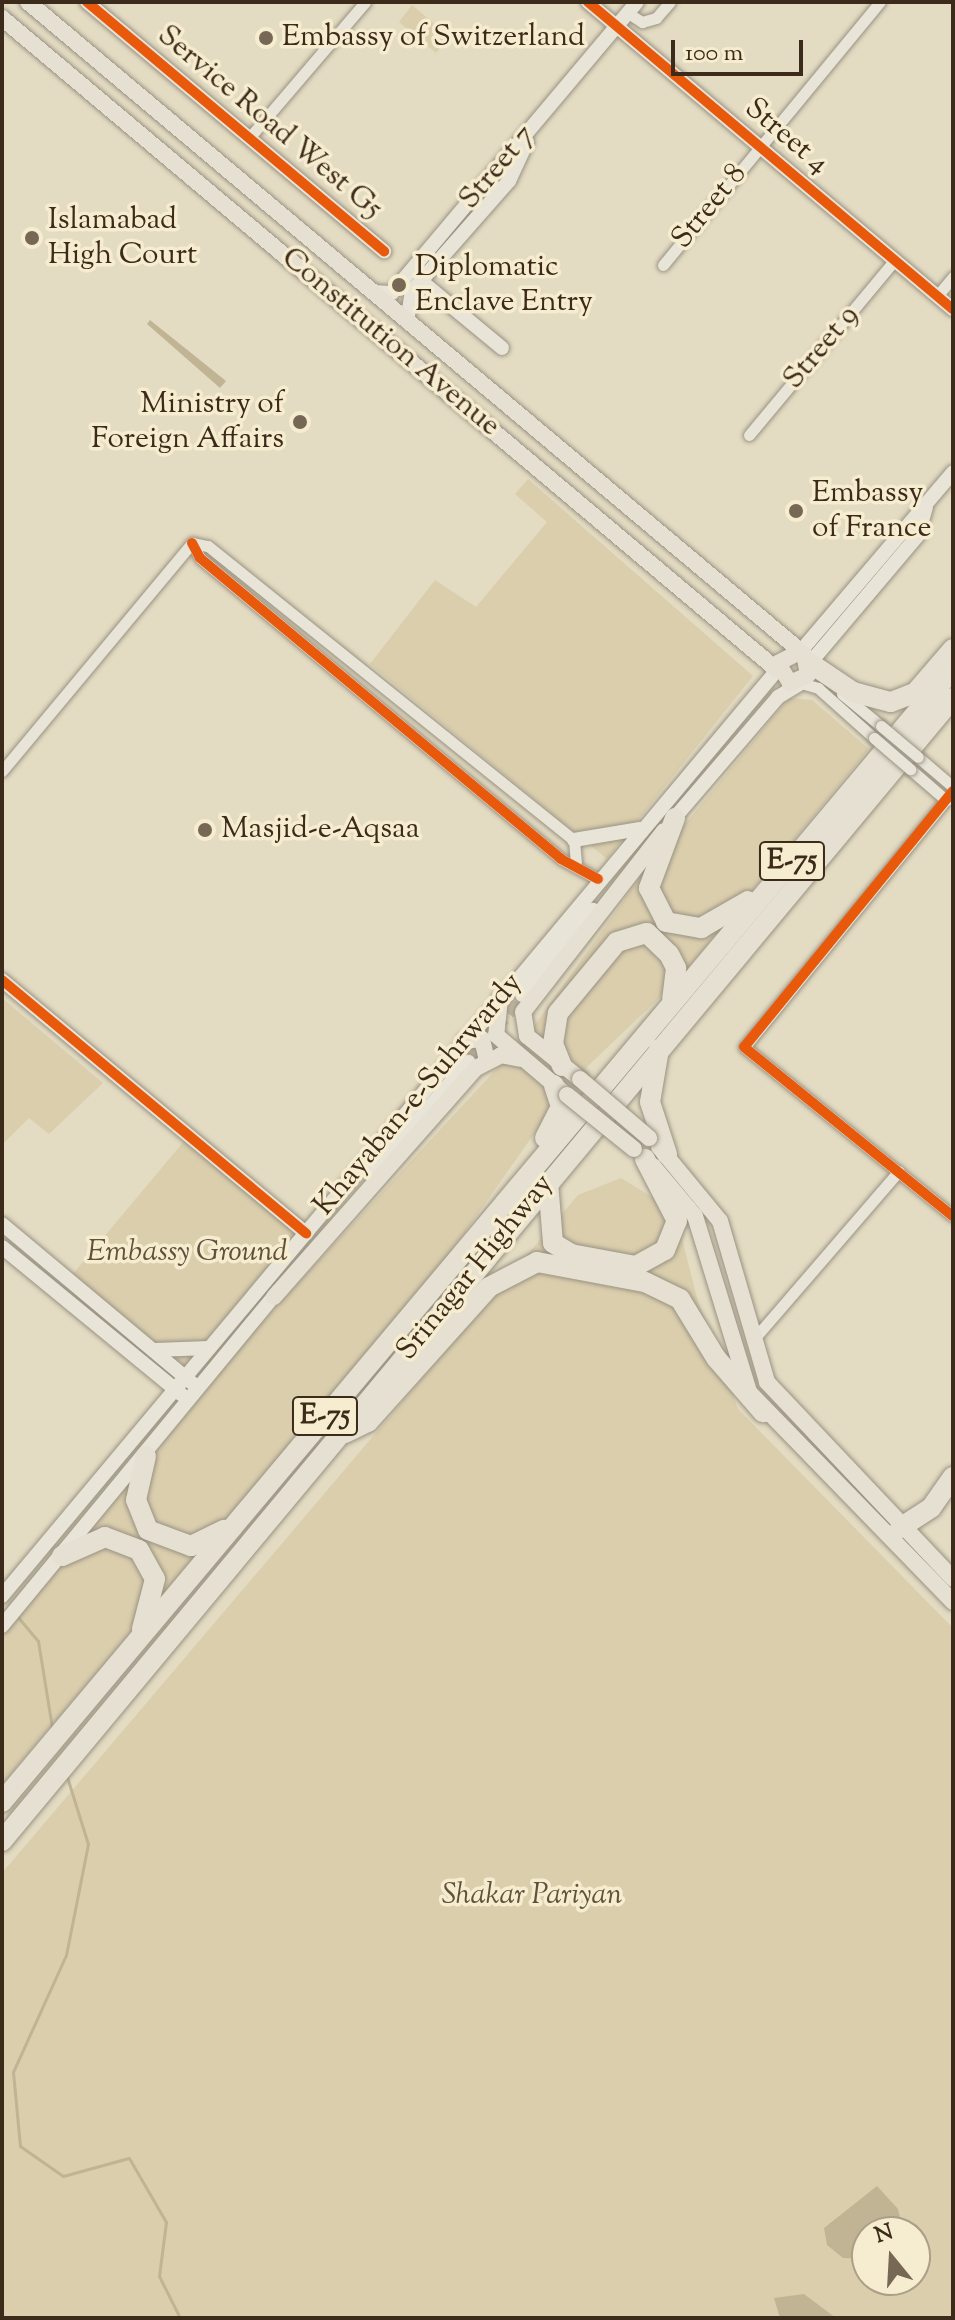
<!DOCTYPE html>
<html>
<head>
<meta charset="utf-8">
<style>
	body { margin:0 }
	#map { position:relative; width:955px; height:2320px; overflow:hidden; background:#e3dbc2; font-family:"Sorts Mill Goudy",serif }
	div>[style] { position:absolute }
	.green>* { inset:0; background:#dacead }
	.water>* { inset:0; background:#c1b494 }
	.stream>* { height:3px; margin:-1.5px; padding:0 1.5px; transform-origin:1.5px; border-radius:1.5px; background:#c1b494 }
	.secondary-tunnel>* { height:14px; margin-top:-7px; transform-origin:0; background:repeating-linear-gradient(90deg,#c2b8a0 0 14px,transparent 0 21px) }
	.roads { filter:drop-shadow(0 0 2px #999282) drop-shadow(0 0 2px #999282) }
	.street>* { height:11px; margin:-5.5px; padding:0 5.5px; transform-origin:5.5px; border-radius:5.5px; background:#e8e4d8 }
	.secondary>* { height:14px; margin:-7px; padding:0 7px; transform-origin:7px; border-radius:7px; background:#e8e4d8 }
	.primary>* { height:16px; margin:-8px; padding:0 8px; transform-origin:8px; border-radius:8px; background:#e5e0d1 }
	.highway>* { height:20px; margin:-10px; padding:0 10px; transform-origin:10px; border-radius:10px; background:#e5e0d1 }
	.bridges { filter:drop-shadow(0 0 2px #999282) drop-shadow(0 0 2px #999282) }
	.street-bridge>* { height:11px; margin:-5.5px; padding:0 5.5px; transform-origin:5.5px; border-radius:5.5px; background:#e8e4d8 }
	.primary-bridge>* { height:16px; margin:-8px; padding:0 8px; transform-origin:8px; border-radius:8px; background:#e5e0d1 }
	.cycleway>* { height:10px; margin:-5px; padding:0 5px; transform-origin:5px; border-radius:5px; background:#e8590c }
	.dots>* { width:22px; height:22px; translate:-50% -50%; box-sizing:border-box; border:4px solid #f6eccf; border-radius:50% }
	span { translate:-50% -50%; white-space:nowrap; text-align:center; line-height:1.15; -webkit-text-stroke:7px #f6eccf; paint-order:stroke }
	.shield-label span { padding:2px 6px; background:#f6eccf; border:2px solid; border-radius:6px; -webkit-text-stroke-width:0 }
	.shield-label { font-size:28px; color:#3c2a1a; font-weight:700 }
	.poi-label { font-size:30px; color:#3c2a1a }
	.left { translate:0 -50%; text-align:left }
	.right { translate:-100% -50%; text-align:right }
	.street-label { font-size:30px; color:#3c2a1a }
	.park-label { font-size:30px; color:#62503a; font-style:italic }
	.frame { position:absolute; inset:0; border:4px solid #3c2a1a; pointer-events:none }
	.north { position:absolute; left:851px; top:2216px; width:80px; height:80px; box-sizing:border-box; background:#f6eccf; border:2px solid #ac9e87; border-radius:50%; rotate:342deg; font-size:22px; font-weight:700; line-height:32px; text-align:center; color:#3c2a1a }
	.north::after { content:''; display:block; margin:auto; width:28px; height:36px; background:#766855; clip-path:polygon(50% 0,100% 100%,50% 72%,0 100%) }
	.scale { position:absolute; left:671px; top:40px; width:132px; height:36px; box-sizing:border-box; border:4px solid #3c2a1a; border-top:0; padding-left:10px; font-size:24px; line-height:28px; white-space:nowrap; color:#3c2a1a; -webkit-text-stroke:6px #f6eccf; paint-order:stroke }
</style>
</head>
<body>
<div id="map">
	<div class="green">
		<i style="clip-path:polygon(412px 5px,450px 37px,436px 53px,399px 22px)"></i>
		<i style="clip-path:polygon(528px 479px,753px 676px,607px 859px,370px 664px,435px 580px,476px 607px,547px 522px,515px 494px)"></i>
		<i style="clip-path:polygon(789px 698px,812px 700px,869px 749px,674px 984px,569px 1084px,442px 1265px,2px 1784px,2px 1634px,261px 1323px,527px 1036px,634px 886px)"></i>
		<i style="clip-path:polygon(2px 998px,103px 1083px,49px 1134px,29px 1118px,2px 1145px)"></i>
		<i style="clip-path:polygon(185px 1140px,299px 1236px,176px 1380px,62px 1287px)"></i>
		<i style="clip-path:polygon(evenodd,621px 1178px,675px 1211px,697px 1298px,738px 1409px,953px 1628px,953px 2318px,2px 2318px,2px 1873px,578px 1195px,621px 1178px,867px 2232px,915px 2232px,915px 2280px,867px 2280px,867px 2232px)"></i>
	</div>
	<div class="water">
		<i style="clip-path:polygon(150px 320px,226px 381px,220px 388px,147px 324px)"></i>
		<i style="clip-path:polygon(877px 2186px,898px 2209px,902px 2226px,867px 2232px,867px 2259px,843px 2258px,827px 2245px,824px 2228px)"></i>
		<i style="clip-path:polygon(804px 2294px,836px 2318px,780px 2318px,774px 2298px)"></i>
	</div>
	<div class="stream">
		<i style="left:17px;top:1616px;width:33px;rotate:50deg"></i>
		<i style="left:38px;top:1641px;width:87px;rotate:80.8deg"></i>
		<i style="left:67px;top:1777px;width:70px;rotate:72.6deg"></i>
		<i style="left:88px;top:1844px;width:113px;rotate:101.2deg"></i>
		<i style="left:66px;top:1955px;width:128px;rotate:114.4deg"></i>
		<i style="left:13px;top:2072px;width:74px;rotate:84.6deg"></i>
		<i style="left:20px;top:2146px;width:52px;rotate:34.9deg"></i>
		<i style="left:63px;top:2176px;width:68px;rotate:-15.3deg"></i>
		<i style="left:129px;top:2158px;width:74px;rotate:60deg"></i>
		<i style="left:166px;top:2222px;width:54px;rotate:97.4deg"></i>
		<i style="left:159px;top:2276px;width:47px;rotate:63.4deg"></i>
	</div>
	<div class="secondary-tunnel">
		<i style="left:468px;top:1062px;width:86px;rotate:-51.1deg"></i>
	</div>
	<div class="roads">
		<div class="street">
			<i style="left:628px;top:13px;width:17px;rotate:33deg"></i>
			<i style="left:642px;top:22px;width:15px;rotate:-16deg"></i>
			<i style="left:656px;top:18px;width:21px;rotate:-49deg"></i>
			<i style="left:249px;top:138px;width:179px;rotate:-49.5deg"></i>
			<i style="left:663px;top:265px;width:341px;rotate:-50.5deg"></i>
			<i style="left:937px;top:296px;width:25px;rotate:-50deg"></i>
			<i style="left:749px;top:435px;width:228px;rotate:-50.2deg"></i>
			<i style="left:192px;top:543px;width:17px;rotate:62deg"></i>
			<i style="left:200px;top:558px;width:470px;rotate:39.8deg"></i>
			<i style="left:561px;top:859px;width:42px;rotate:28.4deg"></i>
			<i style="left:192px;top:543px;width:16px;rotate:11deg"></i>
			<i style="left:208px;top:546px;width:469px;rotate:38.8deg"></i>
			<i style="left:574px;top:840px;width:22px;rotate:85deg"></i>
			<i style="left:801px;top:683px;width:18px;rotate:16deg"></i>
			<i style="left:818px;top:688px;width:75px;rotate:41.8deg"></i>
			<i style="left:842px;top:694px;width:50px;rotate:39.4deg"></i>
			<i style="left:918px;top:757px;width:46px;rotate:40.6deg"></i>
			<i style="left:910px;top:769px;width:48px;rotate:40.7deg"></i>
			<i style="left:2px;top:771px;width:297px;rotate:-50.2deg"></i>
			<i style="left:953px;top:791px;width:330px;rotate:129.2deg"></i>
			<i style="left:744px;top:1047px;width:269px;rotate:39deg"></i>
			<i style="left:753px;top:1340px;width:223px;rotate:-49.2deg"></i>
		</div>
		<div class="secondary">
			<i style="left:87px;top:2px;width:388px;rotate:40deg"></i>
			<i style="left:588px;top:2px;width:477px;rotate:40.1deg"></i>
			<i style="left:421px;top:281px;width:105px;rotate:39.6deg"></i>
			<i style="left:372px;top:292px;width:20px;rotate:3deg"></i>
			<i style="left:392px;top:293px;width:380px;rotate:-49.9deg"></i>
			<i style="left:407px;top:322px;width:31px;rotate:-81deg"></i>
			<i style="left:412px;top:291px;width:147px;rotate:-48.6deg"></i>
			<i style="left:509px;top:181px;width:43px;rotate:-65.2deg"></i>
			<i style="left:800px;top:652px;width:236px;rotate:-49.6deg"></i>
			<i style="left:810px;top:663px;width:167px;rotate:-49.8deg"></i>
			<i style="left:918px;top:535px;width:29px;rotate:-74deg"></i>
			<i style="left:671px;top:822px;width:165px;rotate:-49.4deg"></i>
			<i style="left:778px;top:697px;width:27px;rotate:-31deg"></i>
			<i style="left:574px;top:840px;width:67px;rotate:-9.5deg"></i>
			<i style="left:2px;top:980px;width:396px;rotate:39.8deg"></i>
			<i style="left:522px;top:995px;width:111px;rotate:-50.1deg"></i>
			<i style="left:372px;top:1174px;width:148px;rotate:-49.4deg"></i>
			<i style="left:2px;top:1224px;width:248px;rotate:39.9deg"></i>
			<i style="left:2px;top:1247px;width:232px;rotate:39.4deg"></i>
			<i style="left:155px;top:1350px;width:54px;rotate:-2.1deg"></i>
			<i style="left:2px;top:1596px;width:1208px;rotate:-50.07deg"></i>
			<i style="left:2px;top:1626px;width:435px;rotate:-50.5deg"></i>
		</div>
		<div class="primary">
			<i style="left:28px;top:2px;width:1014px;rotate:40.04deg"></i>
			<i style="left:804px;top:654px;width:21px;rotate:79deg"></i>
			<i style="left:808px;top:675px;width:20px;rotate:156deg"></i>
			<i style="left:790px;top:683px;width:23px;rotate:-121deg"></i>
			<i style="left:778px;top:663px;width:25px;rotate:-27deg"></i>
			<i style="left:2px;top:18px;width:1013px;rotate:40.07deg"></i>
			<i style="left:500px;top:999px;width:36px;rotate:96deg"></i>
			<i style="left:496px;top:1035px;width:88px;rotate:40.4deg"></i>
			<i style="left:465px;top:1041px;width:17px;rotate:-7deg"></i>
			<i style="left:482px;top:1039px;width:22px;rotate:77deg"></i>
			<i style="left:580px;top:1079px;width:68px;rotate:-140.9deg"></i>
			<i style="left:527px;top:1036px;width:24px;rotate:-99deg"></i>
			<i style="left:523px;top:1012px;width:229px;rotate:-52.1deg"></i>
			<i style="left:659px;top:1147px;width:96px;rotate:50.5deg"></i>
			<i style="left:720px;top:1221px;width:168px;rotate:73.7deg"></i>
			<i style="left:767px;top:1382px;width:271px;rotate:46.6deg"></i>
			<i style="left:653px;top:1166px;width:65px;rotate:50deg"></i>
			<i style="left:695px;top:1216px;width:184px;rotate:72.9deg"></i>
			<i style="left:749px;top:1392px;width:293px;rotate:45.8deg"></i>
			<i style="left:274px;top:1297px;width:305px;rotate:-48.6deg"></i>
			<i style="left:476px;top:1068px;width:28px;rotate:-27deg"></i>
			<i style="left:501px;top:1055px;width:20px;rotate:11deg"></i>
		</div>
		<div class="highway">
			<i style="left:810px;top:663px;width:52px;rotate:34deg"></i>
			<i style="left:853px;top:692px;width:39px;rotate:15deg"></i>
			<i style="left:891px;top:702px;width:26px;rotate:-21deg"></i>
			<i style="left:915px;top:693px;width:58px;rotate:-49.2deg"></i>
			<i style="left:675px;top:818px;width:75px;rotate:110.4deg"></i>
			<i style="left:649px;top:888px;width:38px;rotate:63deg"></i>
			<i style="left:666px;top:922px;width:36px;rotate:10deg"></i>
			<i style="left:701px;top:928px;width:54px;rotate:-29.9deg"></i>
			<i style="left:659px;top:1049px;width:54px;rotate:99.6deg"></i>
			<i style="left:650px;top:1102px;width:55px;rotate:71.9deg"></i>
			<i style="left:562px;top:1066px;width:24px;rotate:-112deg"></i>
			<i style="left:553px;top:1044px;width:31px;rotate:-81deg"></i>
			<i style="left:558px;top:1013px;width:92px;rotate:-50.3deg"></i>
			<i style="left:617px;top:942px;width:31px;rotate:-17deg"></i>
			<i style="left:647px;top:933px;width:30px;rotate:44deg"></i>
			<i style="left:669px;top:954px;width:16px;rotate:63deg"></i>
			<i style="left:676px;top:968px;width:31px;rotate:97deg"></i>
			<i style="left:545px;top:1138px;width:35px;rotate:-63deg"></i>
			<i style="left:561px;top:1107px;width:23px;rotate:-108deg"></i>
			<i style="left:548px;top:1182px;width:61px;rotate:85.3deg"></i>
			<i style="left:553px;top:1243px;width:21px;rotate:31deg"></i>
			<i style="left:571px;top:1254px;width:66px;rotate:10.5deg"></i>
			<i style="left:636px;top:1266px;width:33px;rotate:-29deg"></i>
			<i style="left:665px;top:1250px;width:31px;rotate:-68deg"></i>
			<i style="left:677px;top:1221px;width:70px;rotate:-117.3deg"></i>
			<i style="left:345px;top:1433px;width:25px;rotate:-26deg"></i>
			<i style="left:368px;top:1422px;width:181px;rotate:-48.1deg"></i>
			<i style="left:489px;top:1287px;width:54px;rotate:-27.5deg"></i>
			<i style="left:537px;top:1262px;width:110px;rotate:10.5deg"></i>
			<i style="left:645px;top:1282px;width:39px;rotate:26deg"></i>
			<i style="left:680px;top:1299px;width:69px;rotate:58.6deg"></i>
			<i style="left:716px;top:1358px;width:72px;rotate:49deg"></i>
			<i style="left:146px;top:1456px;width:45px;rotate:102.8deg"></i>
			<i style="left:136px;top:1500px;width:32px;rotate:68deg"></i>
			<i style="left:148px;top:1530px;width:46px;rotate:20.4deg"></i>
			<i style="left:191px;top:1546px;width:37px;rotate:-26deg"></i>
			<i style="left:900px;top:1528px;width:37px;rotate:-33deg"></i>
			<i style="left:931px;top:1508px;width:38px;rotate:-55deg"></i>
			<i style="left:62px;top:1556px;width:47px;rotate:-23.8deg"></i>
			<i style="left:105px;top:1537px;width:36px;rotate:21deg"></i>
			<i style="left:139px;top:1550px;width:33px;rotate:61deg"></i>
			<i style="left:155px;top:1579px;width:52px;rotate:104.6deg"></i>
			<i style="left:2px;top:1802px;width:1479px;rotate:-49.99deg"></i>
			<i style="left:2px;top:1841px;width:1487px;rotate:-50.24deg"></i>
		</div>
	</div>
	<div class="bridges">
		<div class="street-bridge">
			<i style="left:881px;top:726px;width:48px;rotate:40deg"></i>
			<i style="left:874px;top:738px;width:48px;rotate:40.7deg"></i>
		</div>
		<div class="primary-bridge">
			<i style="left:580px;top:1079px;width:91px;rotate:40.5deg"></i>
			<i style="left:567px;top:1095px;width:86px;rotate:38.9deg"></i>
		</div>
	</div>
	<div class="cycleway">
		<i style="left:87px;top:2px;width:388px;rotate:40deg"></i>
		<i style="left:588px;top:2px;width:477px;rotate:40.1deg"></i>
		<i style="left:192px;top:543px;width:17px;rotate:62deg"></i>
		<i style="left:200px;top:558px;width:470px;rotate:39.8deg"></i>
		<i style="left:561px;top:859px;width:42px;rotate:28.4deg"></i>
		<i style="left:953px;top:791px;width:330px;rotate:129.2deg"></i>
		<i style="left:744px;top:1047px;width:269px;rotate:39deg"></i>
		<i style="left:2px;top:980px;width:396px;rotate:39.8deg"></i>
	</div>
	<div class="dots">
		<i style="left:266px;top:38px;background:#766855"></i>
		<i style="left:32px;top:238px;background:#766855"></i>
		<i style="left:399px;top:285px;background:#766855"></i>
		<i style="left:300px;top:422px;background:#766855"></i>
		<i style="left:796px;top:511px;background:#766855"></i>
		<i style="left:205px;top:830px;background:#766855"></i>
	</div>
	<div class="shield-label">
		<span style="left:792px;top:861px">E-75</span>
		<span style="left:325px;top:1416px">E-75</span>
	</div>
	<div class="poi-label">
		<span class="left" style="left:282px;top:38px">Embassy of Switzerland</span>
		<span class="left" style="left:48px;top:238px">Islamabad<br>High Court</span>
		<span class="left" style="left:415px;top:285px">Diplomatic<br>Enclave Entry</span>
		<span class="right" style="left:284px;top:422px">Ministry of<br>Foreign Affairs</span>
		<span class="left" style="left:812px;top:511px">Embassy<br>of France</span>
		<span class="left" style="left:221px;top:830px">Masjid-e-Aqsaa</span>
	</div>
	<div class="street-label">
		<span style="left:269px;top:123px;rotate:40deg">Service Road West G5</span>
		<span style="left:786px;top:137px;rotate:40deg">Street 4</span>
		<span style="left:498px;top:168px;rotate:-50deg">Street 7</span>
		<span style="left:710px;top:207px;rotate:-51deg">Street 8</span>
		<span style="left:390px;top:343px;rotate:40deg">Constitution Avenue</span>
		<span style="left:822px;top:348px;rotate:-50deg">Street 9</span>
		<span style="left:419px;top:1095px;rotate:-50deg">Khayaban-e-Suhrwardy</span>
		<span style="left:476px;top:1268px;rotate:-51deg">Srinagar Highway</span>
	</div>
	<div class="park-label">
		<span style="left:187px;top:1253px">Embassy Ground</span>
		<span style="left:532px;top:1896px">Shakar Pariyan</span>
	</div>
	<div class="frame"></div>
	<div class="north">N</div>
	<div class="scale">100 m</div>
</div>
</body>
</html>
